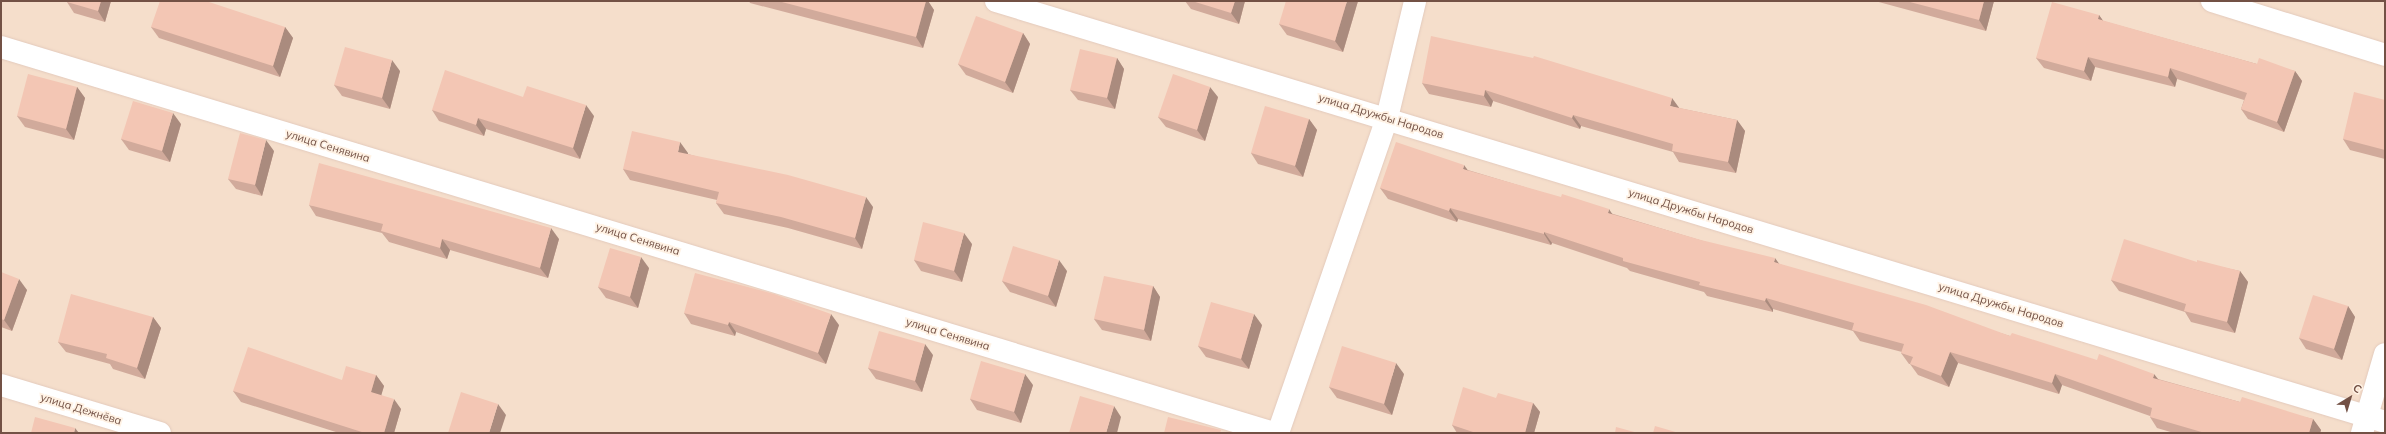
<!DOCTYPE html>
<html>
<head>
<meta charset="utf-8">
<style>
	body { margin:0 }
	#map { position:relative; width:2386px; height:434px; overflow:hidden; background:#fdeddd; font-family:Mulish,sans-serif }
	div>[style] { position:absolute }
	.residential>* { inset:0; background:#f5decb }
	.roads { filter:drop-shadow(0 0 1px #e3cabc) drop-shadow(0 0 1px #e3cabc) }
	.minor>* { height:22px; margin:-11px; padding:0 11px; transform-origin:11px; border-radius:11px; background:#fff }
	.wall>* { inset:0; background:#d1aa9b }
	.shaded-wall>* { inset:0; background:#aa8b7e }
	.building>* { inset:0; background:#f3c6b4 }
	span { translate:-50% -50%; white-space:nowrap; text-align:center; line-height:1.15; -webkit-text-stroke:3.5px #fff2e4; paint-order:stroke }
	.street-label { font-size:11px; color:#735145 }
	.frame { position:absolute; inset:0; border:2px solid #735145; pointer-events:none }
	.north { position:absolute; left:2330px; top:378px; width:40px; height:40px; -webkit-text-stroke:3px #fff2e4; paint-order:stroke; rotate:38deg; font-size:11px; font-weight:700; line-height:16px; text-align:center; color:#735145 }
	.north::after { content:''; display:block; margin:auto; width:14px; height:18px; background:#735145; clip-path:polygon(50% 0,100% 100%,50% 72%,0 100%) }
</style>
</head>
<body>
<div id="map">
	<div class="residential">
		<i style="clip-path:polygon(1px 1px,2385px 1px,2385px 433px,1px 433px)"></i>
	</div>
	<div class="roads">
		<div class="minor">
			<i style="left:996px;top:1px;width:1451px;rotate:16.86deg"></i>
			<i style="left:2212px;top:1px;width:181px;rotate:17.3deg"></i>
			<i style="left:1px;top:47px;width:1330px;rotate:16.87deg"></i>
			<i style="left:1px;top:385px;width:166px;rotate:16.8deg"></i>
			<i style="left:1278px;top:433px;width:333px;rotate:-70.9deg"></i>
			<i style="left:1387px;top:118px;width:120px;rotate:-76.5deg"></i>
			<i style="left:2362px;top:433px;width:82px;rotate:-73.8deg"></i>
		</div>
	</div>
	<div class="wall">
		<i style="clip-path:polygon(67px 1px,111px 1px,105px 22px,74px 13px,67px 2px)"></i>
		<i style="clip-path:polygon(749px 1px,928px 1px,934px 10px,923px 48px,750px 3px)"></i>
		<i style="clip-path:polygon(1185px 1px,1245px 1px,1239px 24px,1191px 9px)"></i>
		<i style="clip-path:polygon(1358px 1px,1343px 52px,1287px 35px,1279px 24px)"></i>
		<i style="clip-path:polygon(1875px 1px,1994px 1px,1986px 31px)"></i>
		<i style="clip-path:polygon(2099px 15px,2103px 21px,2257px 64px,2295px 71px,2302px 81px,2284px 132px,2248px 119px,2241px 109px,2244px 100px,2177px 79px,2175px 87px,2095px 67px,2091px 81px,2044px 68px,2036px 58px)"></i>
		<i style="clip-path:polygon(151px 27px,285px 27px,293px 38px,280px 77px,159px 38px)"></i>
		<i style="clip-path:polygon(1023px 33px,1030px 44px,1013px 93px,966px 75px,958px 64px)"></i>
		<i style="clip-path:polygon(1117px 58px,1124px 69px,1115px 109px,1078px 100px,1070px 90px)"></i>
		<i style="clip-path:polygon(400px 71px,390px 109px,342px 96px,334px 85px)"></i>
		<i style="clip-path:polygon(1422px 83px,1679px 108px,1737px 120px,1745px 131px,1736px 173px,1679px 162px,1673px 152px,1581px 126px,1580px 129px,1493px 101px,1491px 107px,1429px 94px)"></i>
		<i style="clip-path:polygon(77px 87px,85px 98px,74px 140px,25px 127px,17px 116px)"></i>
		<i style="clip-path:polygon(1218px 97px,1205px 141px,1166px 127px,1158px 117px)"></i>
		<i style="clip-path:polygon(2385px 100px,2385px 159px,2350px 150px,2343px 139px)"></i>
		<i style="clip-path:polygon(432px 110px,594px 116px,580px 159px,486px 129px,484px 136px,439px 121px)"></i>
		<i style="clip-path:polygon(1309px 119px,1317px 130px,1303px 177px,1258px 164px,1251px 153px)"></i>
		<i style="clip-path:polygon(181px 124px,170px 162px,129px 150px,121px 139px)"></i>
		<i style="clip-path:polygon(274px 151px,262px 196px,236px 189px,228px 179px)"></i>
		<i style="clip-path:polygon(688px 153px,688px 154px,873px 207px,862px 249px,788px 228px,724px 214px,716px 203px,717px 200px,630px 180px,623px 169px)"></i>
		<i style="clip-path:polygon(1468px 170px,1779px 264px,2010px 336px,2158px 379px,2240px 402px,2313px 419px,2321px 430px,2320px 433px,2174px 433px,2157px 428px,2150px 417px,2150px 416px,2062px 385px,2059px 394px,1958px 363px,1949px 387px,1918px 375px,1910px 364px,1909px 364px,1901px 353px,1902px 352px,1860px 341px,1853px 331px,1773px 309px,1773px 312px,1707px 296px,1704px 292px,1630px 271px,1627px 268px,1552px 243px,1551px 245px,1458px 219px,1457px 222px,1388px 199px,1380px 188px)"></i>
		<i style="clip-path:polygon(309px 205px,559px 239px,548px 278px,450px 250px,447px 259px,389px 242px,382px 233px,316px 216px)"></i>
		<i style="clip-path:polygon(972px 244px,962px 282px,921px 271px,914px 260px)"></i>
		<i style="clip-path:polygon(2197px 262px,2240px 271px,2248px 282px,2235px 333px,2191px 322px,2185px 312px,2119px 291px,2111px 280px)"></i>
		<i style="clip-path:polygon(649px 268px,638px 308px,606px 298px,598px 287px)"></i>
		<i style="clip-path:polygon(1067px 271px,1056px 307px,1010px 292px,1002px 281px)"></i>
		<i style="clip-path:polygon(1px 272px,27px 290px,12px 331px,1px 327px)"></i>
		<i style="clip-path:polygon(1153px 286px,1160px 297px,1151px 341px,1102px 330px,1094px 319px)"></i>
		<i style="clip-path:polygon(2348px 306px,2355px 317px,2342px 360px,2306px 349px,2299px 338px)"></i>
		<i style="clip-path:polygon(684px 313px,839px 325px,826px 364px,736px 332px,735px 336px,691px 324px)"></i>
		<i style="clip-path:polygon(153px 317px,161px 328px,145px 379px,113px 369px,110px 364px,66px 352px,58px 342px)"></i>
		<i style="clip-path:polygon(1262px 325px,1249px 369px,1206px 357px,1198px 346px)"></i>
		<i style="clip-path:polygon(933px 355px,922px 392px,876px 379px,868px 368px)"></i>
		<i style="clip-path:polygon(1404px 374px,1392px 415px,1337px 398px,1329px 387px)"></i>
		<i style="clip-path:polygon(376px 375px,384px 386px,381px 395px,401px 409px,394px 433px,339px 433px,241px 402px,233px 391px,342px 380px)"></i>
		<i style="clip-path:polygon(1033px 385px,1021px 423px,977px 410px,970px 399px)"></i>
		<i style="clip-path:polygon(1496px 398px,1533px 403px,1540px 412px,1534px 433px,1457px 433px,1452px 425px)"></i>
	</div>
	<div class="shaded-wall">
		<i style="clip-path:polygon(101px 1px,111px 1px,105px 22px,98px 11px)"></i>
		<i style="clip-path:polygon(926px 1px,928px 1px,934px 10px,923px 48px,916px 37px)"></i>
		<i style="clip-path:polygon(1235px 1px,1245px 1px,1239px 24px,1231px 13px)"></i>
		<i style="clip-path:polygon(1347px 1px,1358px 1px,1343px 52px,1335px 41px)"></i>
		<i style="clip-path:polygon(1984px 1px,1994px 1px,1986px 31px,1979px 20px)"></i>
		<i style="clip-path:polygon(2099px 15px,2106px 25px,2098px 19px)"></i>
		<i style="clip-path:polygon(285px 27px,293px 38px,280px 77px,273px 66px)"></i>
		<i style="clip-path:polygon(1023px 33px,1030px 44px,1013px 93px,1005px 82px)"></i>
		<i style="clip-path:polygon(2088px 57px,2095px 67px,2091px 81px,2084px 71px)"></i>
		<i style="clip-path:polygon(1117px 58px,1124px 69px,1115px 109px,1107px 98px)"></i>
		<i style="clip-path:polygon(392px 60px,400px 71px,390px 109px,382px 98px)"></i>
		<i style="clip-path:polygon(2170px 68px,2177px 79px,2175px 87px,2168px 77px)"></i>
		<i style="clip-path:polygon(2295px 71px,2302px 81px,2284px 132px,2277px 122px)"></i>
		<i style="clip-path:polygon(77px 87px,85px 98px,74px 140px,66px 129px)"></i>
		<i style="clip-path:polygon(1210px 87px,1218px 97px,1205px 141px,1197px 130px)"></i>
		<i style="clip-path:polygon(1485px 90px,1493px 101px,1491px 107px,1484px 96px)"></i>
		<i style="clip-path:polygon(1672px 98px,1680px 109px,1670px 106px)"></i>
		<i style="clip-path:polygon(586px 105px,594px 116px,580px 159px,573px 148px)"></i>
		<i style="clip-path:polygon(173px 113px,181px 124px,170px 162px,162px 151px)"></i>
		<i style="clip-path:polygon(1573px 115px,1581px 126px,1580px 129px,1572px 118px)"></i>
		<i style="clip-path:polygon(478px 118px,486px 129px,484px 136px,476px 125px)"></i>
		<i style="clip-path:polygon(1309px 119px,1317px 130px,1303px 177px,1295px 166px)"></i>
		<i style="clip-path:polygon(1737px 120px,1745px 131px,1736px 173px,1728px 162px)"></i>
		<i style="clip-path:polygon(266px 140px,274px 151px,262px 196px,255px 185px)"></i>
		<i style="clip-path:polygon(680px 142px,688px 153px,686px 163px,678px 152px)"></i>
		<i style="clip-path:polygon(1464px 165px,1472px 176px,1463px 169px)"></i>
		<i style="clip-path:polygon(866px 197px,873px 207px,862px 249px,855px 238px)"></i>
		<i style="clip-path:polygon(1450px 208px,1458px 219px,1457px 222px,1449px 211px)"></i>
		<i style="clip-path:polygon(1609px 209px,1616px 220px,1608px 213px)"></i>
		<i style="clip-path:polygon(551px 228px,559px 239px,548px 278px,540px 268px)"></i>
		<i style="clip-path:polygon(1544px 232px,1552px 243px,1551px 245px,1544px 234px)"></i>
		<i style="clip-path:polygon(964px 233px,972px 244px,962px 282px,954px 271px)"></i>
		<i style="clip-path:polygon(442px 239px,450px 250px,447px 259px,440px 248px)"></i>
		<i style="clip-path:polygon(641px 257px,649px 268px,638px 308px,630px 297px)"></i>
		<i style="clip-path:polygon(1775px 258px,1783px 269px,1774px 262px)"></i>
		<i style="clip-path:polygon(1059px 260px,1067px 271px,1056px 307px,1048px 296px)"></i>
		<i style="clip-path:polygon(2240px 271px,2248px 282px,2235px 333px,2227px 322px)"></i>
		<i style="clip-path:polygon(19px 279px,27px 290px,12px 331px,4px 320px)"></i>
		<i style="clip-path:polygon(1153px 286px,1160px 297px,1151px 341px,1144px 330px)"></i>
		<i style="clip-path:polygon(1766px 298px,1773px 309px,1773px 312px,1765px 301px)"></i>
		<i style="clip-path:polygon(2348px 306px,2355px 317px,2342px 360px,2334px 349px)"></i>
		<i style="clip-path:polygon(831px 314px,839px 325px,826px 364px,818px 353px)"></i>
		<i style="clip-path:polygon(1254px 314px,1262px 325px,1249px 369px,1241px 359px)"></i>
		<i style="clip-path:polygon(153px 317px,161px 328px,145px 379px,137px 368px)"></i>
		<i style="clip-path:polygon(729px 322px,736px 332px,735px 336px,728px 325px)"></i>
		<i style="clip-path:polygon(925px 344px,933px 355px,922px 392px,915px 381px)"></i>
		<i style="clip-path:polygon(1950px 352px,1958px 363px,1949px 387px,1941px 376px)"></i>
		<i style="clip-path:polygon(1396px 363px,1404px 374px,1392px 415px,1384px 404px)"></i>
		<i style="clip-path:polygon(1025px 374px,1033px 385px,1021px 423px,1014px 412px)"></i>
		<i style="clip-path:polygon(2055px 374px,2062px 385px,2059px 394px,2052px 383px)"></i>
		<i style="clip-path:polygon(2154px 374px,2162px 384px,2153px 378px)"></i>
		<i style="clip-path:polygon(376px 375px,384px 386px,379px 403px,371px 392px)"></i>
		<i style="clip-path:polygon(394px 399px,401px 409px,394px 433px,384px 433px)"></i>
		<i style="clip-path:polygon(1533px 403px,1540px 412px,1534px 433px,1525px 433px)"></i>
		<i style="clip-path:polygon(498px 404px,506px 415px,500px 433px,489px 433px)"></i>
		<i style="clip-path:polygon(1114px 406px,1121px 417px,1117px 433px,1106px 433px)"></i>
		<i style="clip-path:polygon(2313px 419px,2321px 430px,2320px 433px,2309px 433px)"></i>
		<i style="clip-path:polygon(75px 428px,79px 433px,74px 433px)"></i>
	</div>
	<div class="building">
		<i style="clip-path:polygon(67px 1px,101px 1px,98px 11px,67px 2px)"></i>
		<i style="clip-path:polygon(160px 1px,206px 1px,285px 27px,273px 66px,151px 27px)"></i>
		<i style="clip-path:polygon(778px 1px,926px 1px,916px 37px)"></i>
		<i style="clip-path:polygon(1192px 1px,1235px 1px,1231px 13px)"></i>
		<i style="clip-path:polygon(1286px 1px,1347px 1px,1335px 41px,1279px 24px)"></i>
		<i style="clip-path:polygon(1906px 1px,1984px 1px,1979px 20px)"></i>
		<i style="clip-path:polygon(2052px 2px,2099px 15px,2098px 19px,2257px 64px,2259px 58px,2295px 71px,2277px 122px,2241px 109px,2247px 93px,2170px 68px,2168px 77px,2088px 57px,2084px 71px,2036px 58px)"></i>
		<i style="clip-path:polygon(976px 16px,1023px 33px,1005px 82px,958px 64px)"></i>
		<i style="clip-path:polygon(1431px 36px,1533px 58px,1534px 56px,1672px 98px,1670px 106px,1737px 120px,1728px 162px,1672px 151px,1673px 144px,1573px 115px,1572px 118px,1485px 90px,1484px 96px,1422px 83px)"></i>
		<i style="clip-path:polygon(345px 47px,392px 60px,382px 98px,334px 85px)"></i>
		<i style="clip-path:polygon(1080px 49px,1117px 58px,1107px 98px,1070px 90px)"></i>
		<i style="clip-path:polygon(445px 70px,523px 97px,527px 86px,586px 105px,573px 148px,478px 118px,476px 125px,432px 110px)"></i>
		<i style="clip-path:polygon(28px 74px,77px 87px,66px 129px,17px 116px)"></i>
		<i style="clip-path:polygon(1173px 74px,1210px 87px,1197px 130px,1158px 117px)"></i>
		<i style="clip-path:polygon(2354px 92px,2385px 100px,2385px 150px,2343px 139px)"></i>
		<i style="clip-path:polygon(133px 101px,173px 113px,162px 151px,121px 139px)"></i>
		<i style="clip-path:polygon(1265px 106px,1309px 119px,1295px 166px,1251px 153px)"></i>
		<i style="clip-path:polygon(632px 131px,680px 142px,678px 152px,788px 175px,866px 197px,855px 238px,781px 217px,716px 203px,719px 192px,623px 169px)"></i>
		<i style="clip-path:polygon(240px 133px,266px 140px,255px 185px,228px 179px)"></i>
		<i style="clip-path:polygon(1396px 142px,1464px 165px,1463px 169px,1561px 197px,1562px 194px,1609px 209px,1608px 213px,1701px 240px,1775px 258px,1774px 262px,1926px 305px,2010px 336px,2012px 333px,2097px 360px,2099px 354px,2154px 374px,2153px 378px,2240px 402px,2242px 397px,2313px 419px,2309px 433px,2205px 433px,2150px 417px,2152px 408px,2055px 374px,2052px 383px,1950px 352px,1941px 376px,1910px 364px,1913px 357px,1901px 353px,1904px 344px,1852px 330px,1854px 323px,1766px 298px,1765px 301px,1699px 285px,1700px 282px,1623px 261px,1623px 258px,1544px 232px,1544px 234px,1450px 208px,1449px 211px,1380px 188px)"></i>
		<i style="clip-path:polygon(319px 163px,551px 228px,540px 268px,442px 239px,440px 248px,381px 231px,383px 224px,309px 205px)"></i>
		<i style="clip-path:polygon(923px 222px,964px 233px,954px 271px,914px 260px)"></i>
		<i style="clip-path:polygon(2124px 239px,2197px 262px,2197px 260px,2240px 271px,2227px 322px,2184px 311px,2186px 304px,2111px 280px)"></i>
		<i style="clip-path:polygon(1013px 246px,1059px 260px,1048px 296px,1002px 281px)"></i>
		<i style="clip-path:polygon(610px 248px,641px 257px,630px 297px,598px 287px)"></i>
		<i style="clip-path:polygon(1px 272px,19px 279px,4px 320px,1px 319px)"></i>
		<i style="clip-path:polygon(695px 273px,774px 294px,831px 314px,818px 353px,729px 322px,728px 325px,684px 313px)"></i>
		<i style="clip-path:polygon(1104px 276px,1153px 286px,1144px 330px,1094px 319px)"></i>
		<i style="clip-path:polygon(71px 294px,153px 317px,137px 368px,106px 358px,107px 354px,58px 342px)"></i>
		<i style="clip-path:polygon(2313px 295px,2348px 306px,2334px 349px,2299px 338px)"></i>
		<i style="clip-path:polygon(1211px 302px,1254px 314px,1241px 359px,1198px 346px)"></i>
		<i style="clip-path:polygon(879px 331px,925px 344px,915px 381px,868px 368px)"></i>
		<i style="clip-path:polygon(1342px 346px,1396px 363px,1384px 404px,1329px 387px)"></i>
		<i style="clip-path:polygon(248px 347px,342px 380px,346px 366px,376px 375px,371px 392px,394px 399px,384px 433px,365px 433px,233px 391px)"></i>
		<i style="clip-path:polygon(981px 361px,1025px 374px,1014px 412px,970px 399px)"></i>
		<i style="clip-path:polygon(1463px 387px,1496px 398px,1498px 393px,1533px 403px,1525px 433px,1476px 433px,1452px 425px)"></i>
		<i style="clip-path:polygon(461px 392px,498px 404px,489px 433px,448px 433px)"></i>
		<i style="clip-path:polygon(1080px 396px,1114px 406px,1106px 433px,1069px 433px)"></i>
		<i style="clip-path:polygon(35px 417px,75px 428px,74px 433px,31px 433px)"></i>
		<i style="clip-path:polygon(1168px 417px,1221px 430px,1220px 433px,1164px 433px)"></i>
		<i style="clip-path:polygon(1655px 426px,1679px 433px,1653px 433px)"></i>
		<i style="clip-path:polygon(1616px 427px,1638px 433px,1615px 433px)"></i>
	</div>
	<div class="street-label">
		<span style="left:1381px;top:116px;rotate:17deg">улица Дружбы Народов</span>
		<span style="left:328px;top:146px;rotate:17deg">улица Сенявина</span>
		<span style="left:1691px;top:211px;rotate:17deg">улица Дружбы Народов</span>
		<span style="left:638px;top:239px;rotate:17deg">улица Сенявина</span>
		<span style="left:2001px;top:305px;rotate:17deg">улица Дружбы Народов</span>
		<span style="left:948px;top:334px;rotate:17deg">улица Сенявина</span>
		<span style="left:81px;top:409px;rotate:17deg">улица Дежнёва</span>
	</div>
	<div class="frame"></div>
	<div class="north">С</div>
</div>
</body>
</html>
